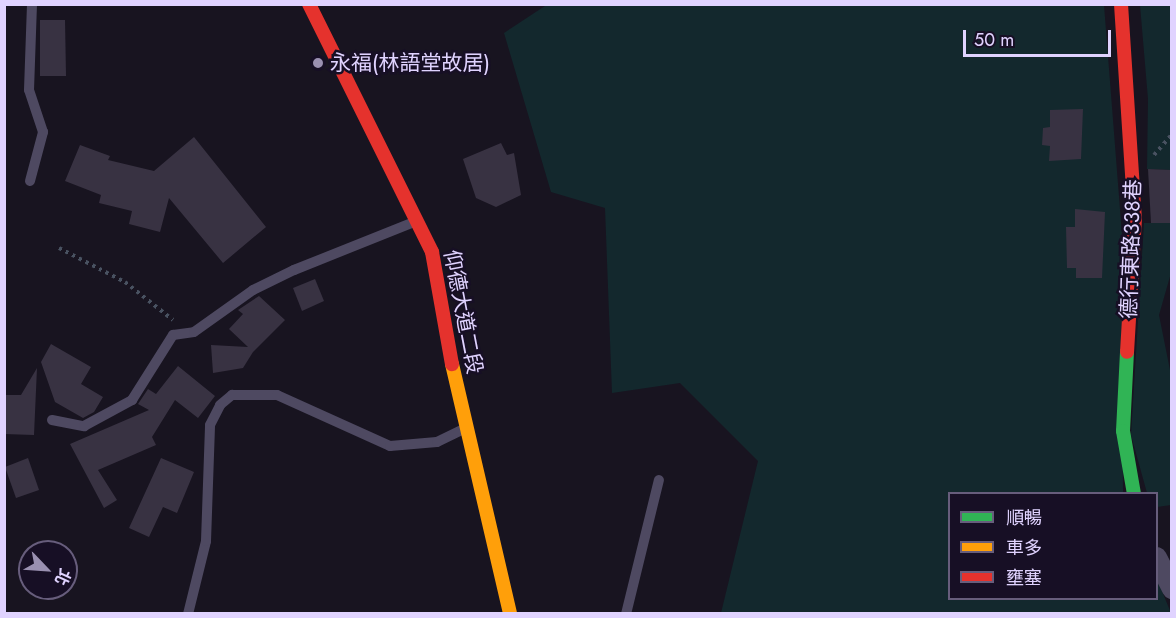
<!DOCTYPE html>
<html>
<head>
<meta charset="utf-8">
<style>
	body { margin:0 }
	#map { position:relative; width:1176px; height:618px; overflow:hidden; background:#181420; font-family:Jost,"Noto Sans TC",sans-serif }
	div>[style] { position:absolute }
	.green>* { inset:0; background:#13282d }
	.building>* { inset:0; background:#383242 }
	.path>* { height:4px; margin-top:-2px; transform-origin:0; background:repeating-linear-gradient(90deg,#495261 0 3px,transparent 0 7.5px) }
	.lane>* { height:10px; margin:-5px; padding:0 5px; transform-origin:5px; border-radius:5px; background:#4e4961 }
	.street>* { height:21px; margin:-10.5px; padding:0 10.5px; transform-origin:10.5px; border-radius:10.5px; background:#4e4961 }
	.fast>* { height:14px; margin:-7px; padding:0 7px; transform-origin:7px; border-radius:7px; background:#30b455 }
	.slow>* { height:14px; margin:-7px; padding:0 7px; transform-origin:7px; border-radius:7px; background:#ff9f0a }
	.jam>* { height:14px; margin:-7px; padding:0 7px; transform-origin:7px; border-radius:7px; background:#e5322d }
	.dots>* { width:16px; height:16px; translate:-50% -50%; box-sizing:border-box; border:3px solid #170f25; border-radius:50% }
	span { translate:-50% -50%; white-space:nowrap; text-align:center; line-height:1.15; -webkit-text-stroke:5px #170f25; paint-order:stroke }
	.poi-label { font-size:21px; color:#e0d3ff }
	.left { translate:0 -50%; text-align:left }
	.street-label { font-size:21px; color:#e0d3ff }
	.frame { position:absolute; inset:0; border:6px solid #e0d3ff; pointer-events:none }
	.legend { position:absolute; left:948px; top:492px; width:210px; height:108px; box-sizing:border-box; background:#170f25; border:2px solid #675d7c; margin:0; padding:8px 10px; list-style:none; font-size:18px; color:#e0d3ff }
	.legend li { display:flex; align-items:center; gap:12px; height:30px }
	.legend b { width:30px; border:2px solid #675d7c }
	.north { position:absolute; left:18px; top:540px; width:60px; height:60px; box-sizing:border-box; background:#170f25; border:2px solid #675d7c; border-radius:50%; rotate:115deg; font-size:16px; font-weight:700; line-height:24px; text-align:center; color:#e0d3ff }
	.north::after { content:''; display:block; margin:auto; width:21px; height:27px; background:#9a90b1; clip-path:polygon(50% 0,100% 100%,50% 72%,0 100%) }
	.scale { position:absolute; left:963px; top:30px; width:148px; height:27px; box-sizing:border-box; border:3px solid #e0d3ff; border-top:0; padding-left:8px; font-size:18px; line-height:21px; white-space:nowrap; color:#e0d3ff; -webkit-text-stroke:4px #170f25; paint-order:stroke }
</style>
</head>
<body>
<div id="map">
	<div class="green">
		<i style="clip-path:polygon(548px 4px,1104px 5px,1122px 235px,1123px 493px,950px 494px,950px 598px,1156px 598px,1157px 579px,1171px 613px,721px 613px,758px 461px,680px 383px,612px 393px,605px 208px,551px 192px,504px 33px)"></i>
		<i style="clip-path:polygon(1140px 5px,1171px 5px,1171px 170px,1147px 169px,1148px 99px)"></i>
		<i style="clip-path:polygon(1144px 223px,1171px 223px,1171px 273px,1159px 315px,1171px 375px,1171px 505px,1157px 507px,1156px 494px,1147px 493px,1131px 435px)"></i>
	</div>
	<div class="building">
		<i style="clip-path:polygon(40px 20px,65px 20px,66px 76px,40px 76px)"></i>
		<i style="clip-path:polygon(1083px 109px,1081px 159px,1049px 161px,1050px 146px,1042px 145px,1043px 128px,1050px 127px,1050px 110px)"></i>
		<i style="clip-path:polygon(194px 137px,266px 227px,223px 263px,169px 198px,160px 232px,129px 224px,132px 211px,99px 203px,101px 195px,65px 181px,80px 145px,110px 156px,108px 160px,154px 171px)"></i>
		<i style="clip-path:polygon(501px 143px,507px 155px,514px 153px,521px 195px,496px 207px,476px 198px,463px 159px)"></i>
		<i style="clip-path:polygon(1148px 169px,1172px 170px,1172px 223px,1151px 223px)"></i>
		<i style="clip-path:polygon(1075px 209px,1105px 212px,1102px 278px,1076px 278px,1076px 268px,1067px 268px,1066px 227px,1075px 227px)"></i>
		<i style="clip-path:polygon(315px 279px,324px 301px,302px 311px,293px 288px)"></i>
		<i style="clip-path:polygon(259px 296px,285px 320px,253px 352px,243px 368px,213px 373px,211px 345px,248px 347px,229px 329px,243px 314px,238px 310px)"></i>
		<i style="clip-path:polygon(51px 344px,91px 367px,81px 384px,103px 397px,94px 412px,83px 418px,55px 402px,41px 362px)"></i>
		<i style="clip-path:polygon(178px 366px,215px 396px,198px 418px,175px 400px,152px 437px,156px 445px,98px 470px,117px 500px,104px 508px,70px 444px,149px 410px,138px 404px,148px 389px,156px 394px)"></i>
		<i style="clip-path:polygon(37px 368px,34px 435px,4px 434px,4px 395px,21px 395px)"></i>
		<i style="clip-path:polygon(28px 458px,39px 490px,16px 498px,5px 467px)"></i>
		<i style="clip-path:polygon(161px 458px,194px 472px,177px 513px,163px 507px,149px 537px,129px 528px)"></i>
	</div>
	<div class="path">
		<i style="left:1154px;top:155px;width:28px;rotate:-49deg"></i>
		<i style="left:59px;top:248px;width:74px;rotate:27.3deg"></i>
		<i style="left:125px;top:282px;width:61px;rotate:38.4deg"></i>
	</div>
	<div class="lane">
		<i style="left:30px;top:181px;width:51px;rotate:-75.1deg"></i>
		<i style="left:43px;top:132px;width:44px;rotate:-108.4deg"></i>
		<i style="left:29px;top:90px;width:86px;rotate:-88deg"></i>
		<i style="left:52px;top:420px;width:33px;rotate:11deg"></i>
		<i style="left:84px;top:426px;width:55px;rotate:-28.4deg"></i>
		<i style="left:132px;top:400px;width:77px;rotate:-57.8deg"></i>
		<i style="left:173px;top:335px;width:21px;rotate:-8deg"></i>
		<i style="left:194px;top:332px;width:72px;rotate:-35.4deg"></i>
		<i style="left:253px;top:290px;width:46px;rotate:-26deg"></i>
		<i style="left:294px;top:270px;width:129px;rotate:-21.8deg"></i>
		<i style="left:188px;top:614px;width:75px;rotate:-76.1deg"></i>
		<i style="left:206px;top:541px;width:116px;rotate:-88deg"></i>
		<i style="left:210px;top:425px;width:22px;rotate:-63deg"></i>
		<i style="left:220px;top:405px;width:16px;rotate:-40deg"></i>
		<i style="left:232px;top:395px;width:45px"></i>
		<i style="left:277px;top:395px;width:124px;rotate:24.3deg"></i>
		<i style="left:390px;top:446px;width:47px;rotate:-4.9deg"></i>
		<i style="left:437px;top:442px;width:28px;rotate:-26deg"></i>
		<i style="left:626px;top:614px;width:138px;rotate:-76.2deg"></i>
	</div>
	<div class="street">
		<i style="left:1156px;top:557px;width:35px;rotate:63deg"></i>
	</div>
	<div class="fast">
		<i style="left:1127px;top:352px;width:79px;rotate:92.9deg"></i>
		<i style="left:1123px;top:431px;width:64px;rotate:80.1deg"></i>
	</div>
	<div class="slow">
		<i style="left:452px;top:364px;width:257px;rotate:76.9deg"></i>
	</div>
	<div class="jam">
		<i style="left:309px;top:4px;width:277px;rotate:63.6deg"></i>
		<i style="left:432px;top:252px;width:114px;rotate:79.9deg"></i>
		<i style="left:1121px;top:4px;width:214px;rotate:86.3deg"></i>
		<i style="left:1135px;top:218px;width:134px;rotate:93.4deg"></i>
	</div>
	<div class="dots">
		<i style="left:318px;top:63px;background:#9a90b1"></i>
	</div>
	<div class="poi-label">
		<span class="left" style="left:330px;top:63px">永福(林語堂故居)</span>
	</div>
	<div class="street-label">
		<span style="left:1131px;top:249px;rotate:-88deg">德行東路338巷</span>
		<span style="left:463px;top:312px;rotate:79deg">仰德大道二段</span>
	</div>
	<div class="frame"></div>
	<ul class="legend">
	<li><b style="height:8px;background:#30b455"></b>順暢</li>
	<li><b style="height:8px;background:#ff9f0a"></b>車多</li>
	<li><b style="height:8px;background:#e5322d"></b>壅塞</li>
	</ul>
	<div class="north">北</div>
	<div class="scale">50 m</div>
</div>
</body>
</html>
